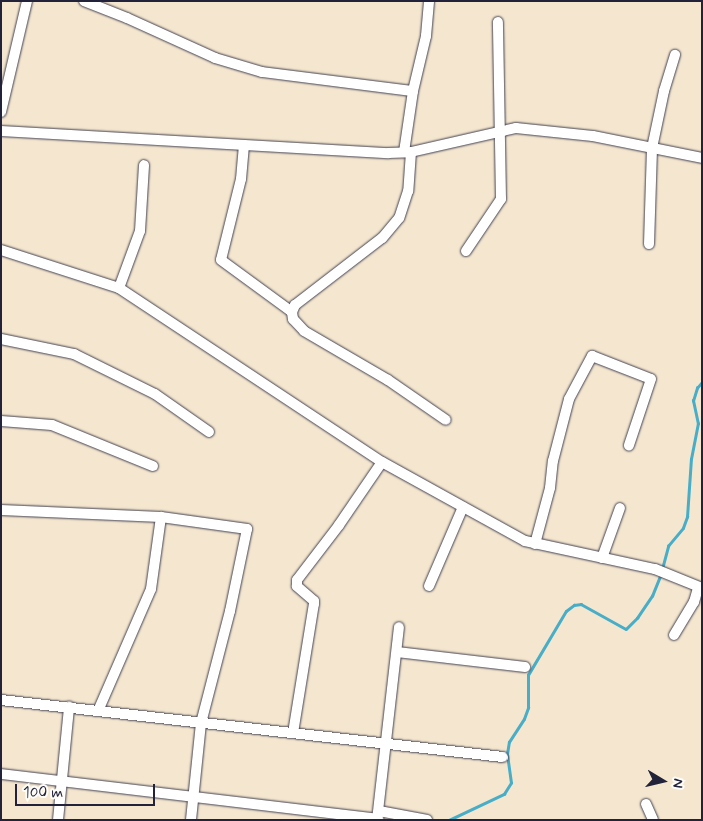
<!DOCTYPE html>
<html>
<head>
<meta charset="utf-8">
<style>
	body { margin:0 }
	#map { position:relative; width:703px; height:821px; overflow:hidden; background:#f5e7cf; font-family:Mynerve,sans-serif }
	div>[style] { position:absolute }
	.stream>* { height:2.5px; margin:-1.25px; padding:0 1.25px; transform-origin:1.25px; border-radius:1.25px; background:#48adc7 }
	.roads { filter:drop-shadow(0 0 1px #424051) drop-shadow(0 0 1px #424051) }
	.minor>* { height:10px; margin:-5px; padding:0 5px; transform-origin:5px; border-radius:5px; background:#fff }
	span { translate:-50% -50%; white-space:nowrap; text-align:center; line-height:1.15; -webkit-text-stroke:5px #fdfcf7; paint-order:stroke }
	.frame { position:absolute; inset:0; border:2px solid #22223b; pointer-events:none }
	.north { position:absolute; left:638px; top:756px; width:50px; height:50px; -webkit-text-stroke:4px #fdfcf7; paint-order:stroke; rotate:99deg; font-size:14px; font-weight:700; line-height:20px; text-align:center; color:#22223b }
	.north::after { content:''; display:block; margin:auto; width:18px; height:22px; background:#22223b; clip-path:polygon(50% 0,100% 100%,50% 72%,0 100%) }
	.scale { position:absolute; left:15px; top:784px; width:140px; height:22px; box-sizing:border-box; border:2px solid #22223b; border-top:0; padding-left:6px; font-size:15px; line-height:18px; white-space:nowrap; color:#22223b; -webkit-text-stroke:4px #fdfcf7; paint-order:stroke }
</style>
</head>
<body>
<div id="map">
	<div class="stream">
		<i style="left:662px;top:569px;width:24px;rotate:-75deg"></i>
		<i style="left:668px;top:546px;width:23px;rotate:-50deg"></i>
		<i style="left:683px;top:528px;width:12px;rotate:-70deg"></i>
		<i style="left:687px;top:517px;width:58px;rotate:-86.1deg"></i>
		<i style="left:691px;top:459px;width:36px;rotate:-79deg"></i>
		<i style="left:698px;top:424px;width:24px;rotate:-102deg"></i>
		<i style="left:693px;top:401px;width:14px;rotate:-73deg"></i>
		<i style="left:697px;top:388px;width:8px;rotate:-50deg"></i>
		<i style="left:449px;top:820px;width:61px;rotate:-25.3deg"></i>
		<i style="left:504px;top:794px;width:13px;rotate:-58deg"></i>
		<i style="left:511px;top:783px;width:29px;rotate:-98deg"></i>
		<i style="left:507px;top:754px;width:12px;rotate:-81deg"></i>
		<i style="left:509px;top:742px;width:27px;rotate:-57deg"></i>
		<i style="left:524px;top:719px;width:12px;rotate:-70deg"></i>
		<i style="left:528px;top:708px;width:33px;rotate:-90deg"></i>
		<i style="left:528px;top:675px;width:74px;rotate:-59.3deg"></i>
		<i style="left:566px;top:611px;width:10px;rotate:-37deg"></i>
		<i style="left:574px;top:605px;width:7px;rotate:-8deg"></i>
		<i style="left:581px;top:604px;width:51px;rotate:29.1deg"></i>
		<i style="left:626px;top:629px;width:16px;rotate:-45deg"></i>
		<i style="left:637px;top:618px;width:27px;rotate:-56deg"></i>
		<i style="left:652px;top:596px;width:24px;rotate:-68deg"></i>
	</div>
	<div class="roads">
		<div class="minor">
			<i style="left:84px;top:1px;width:46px;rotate:21.6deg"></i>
			<i style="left:127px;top:18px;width:97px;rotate:24.4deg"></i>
			<i style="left:215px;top:58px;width:49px;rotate:16.6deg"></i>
			<i style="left:262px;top:72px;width:152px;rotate:7.2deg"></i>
			<i style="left:1px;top:112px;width:114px;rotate:-76.8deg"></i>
			<i style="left:1px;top:131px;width:388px;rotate:3.3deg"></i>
			<i style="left:388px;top:153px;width:23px;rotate:-2deg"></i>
			<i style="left:411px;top:152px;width:108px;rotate:-12.9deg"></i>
			<i style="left:516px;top:128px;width:77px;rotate:5.9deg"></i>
			<i style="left:593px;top:136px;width:111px;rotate:11.4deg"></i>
			<i style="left:244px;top:145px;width:34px;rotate:95deg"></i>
			<i style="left:241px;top:179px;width:83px;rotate:103.9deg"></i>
			<i style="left:221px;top:260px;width:88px;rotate:36.2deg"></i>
			<i style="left:404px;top:152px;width:62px;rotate:-81.6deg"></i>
			<i style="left:413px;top:91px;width:57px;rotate:-76.7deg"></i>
			<i style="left:426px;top:36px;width:35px;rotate:-85deg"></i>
			<i style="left:411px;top:152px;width:39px;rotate:94deg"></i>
			<i style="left:408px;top:191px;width:28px;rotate:108deg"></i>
			<i style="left:399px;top:218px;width:26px;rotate:130deg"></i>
			<i style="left:382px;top:238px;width:110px;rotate:142.4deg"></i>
			<i style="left:295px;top:305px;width:8px;rotate:113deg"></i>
			<i style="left:292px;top:312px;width:7px;rotate:82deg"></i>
			<i style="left:293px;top:319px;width:16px;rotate:47deg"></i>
			<i style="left:304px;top:331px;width:97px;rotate:30.3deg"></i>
			<i style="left:388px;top:380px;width:70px;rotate:34.6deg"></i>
			<i style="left:649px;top:244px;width:96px;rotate:-88.2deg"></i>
			<i style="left:652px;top:148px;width:58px;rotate:-78.1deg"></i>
			<i style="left:664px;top:91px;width:38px;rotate:-73deg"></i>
			<i style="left:1px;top:250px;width:124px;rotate:17.9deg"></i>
			<i style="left:119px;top:288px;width:315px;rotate:33.5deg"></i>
			<i style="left:382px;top:462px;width:163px;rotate:28.9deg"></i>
			<i style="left:525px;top:541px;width:133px;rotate:12.2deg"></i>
			<i style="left:655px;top:569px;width:51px;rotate:22deg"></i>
			<i style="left:466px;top:251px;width:63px;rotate:-56.1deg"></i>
			<i style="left:501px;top:199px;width:177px;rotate:-91deg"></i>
			<i style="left:119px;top:288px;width:61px;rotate:-69.8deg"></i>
			<i style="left:140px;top:231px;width:66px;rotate:-86.5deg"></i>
			<i style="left:1px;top:339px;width:75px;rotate:11.6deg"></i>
			<i style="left:74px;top:354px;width:90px;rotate:26.3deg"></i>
			<i style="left:155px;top:394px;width:66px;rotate:35.1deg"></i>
			<i style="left:1px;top:421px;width:51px;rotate:4.5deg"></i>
			<i style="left:52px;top:425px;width:109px;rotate:22.1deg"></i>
			<i style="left:1px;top:510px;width:160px;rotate:2.5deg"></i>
			<i style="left:161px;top:517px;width:87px;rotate:7.9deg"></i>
			<i style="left:247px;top:529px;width:84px;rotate:101.7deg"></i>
			<i style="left:230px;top:611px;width:116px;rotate:104.5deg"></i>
			<i style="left:201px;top:723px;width:98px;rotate:95.9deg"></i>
			<i style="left:535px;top:544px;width:58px;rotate:-75deg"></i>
			<i style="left:550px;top:488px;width:27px;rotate:-84deg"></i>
			<i style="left:553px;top:461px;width:64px;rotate:-75.5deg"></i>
			<i style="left:569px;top:399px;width:49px;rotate:-61.9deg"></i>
			<i style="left:592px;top:356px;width:63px;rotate:21.3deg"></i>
			<i style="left:651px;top:379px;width:70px;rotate:108.4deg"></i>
			<i style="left:602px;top:558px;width:53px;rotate:-70.2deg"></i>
			<i style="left:429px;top:586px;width:86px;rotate:-66.7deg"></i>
			<i style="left:674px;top:635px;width:39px;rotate:-59deg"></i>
			<i style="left:694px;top:602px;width:15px;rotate:-74deg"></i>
			<i style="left:397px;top:652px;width:129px;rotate:6.7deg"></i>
			<i style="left:1px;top:700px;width:505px;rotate:6.48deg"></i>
			<i style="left:98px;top:711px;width:133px;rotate:-66.5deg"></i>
			<i style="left:151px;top:589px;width:73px;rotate:-82.1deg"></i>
			<i style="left:293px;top:733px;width:131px;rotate:-80.8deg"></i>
			<i style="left:314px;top:604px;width:3px;rotate:-90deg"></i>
			<i style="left:314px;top:601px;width:23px;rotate:-139deg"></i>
			<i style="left:297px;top:586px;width:6px;rotate:-90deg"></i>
			<i style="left:297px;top:580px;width:69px;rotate:-52.6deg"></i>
			<i style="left:339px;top:525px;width:76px;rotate:-55.7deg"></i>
			<i style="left:1px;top:774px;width:380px;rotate:6.8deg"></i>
			<i style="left:646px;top:804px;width:17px;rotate:66deg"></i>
			<i style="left:379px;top:811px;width:49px;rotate:10.6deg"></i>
			<i style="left:58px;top:820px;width:114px;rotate:-84.4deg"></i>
			<i style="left:377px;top:820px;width:194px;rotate:-83.5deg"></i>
		</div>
	</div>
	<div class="frame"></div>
	<div class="north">N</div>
	<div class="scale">100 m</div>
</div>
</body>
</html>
